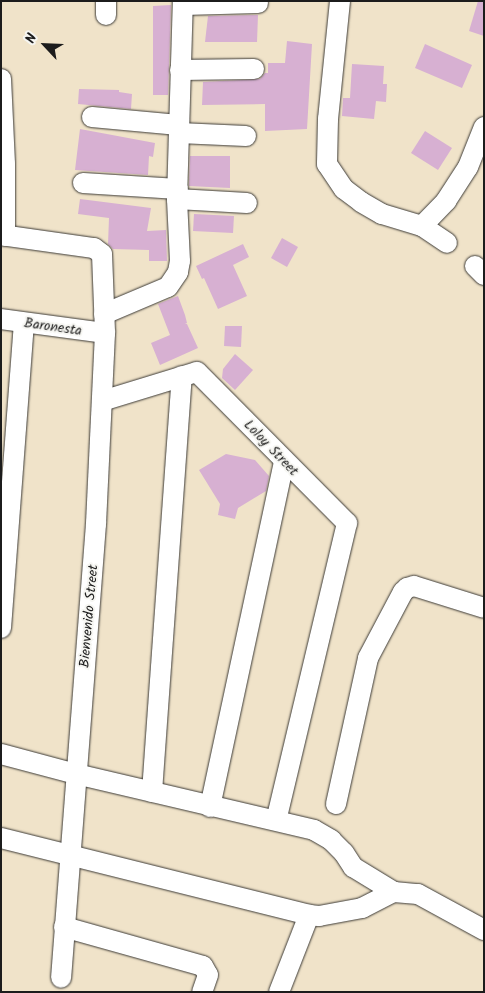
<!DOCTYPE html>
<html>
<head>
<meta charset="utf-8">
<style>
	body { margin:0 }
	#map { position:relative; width:485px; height:993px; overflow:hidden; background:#f0e3c9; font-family:Kalam,sans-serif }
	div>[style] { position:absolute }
	.building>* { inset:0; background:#d7b0d2 }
	.roads { filter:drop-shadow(0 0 1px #3c3a36) drop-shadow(0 0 1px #3c3a36) }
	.minor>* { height:20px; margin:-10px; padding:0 10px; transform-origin:10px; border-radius:10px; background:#fff }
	span { translate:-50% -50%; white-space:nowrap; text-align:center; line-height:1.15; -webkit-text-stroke:4px #f6f6f2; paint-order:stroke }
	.street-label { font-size:14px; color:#1c1c1c }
	.frame { position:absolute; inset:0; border:2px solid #1c1c1c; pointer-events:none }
	.north { position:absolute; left:20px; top:20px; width:50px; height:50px; -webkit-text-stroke:4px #f6f6f2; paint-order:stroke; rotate:295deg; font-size:14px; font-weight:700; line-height:20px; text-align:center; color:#1c1c1c }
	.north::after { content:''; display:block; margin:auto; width:18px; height:22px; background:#1c1c1c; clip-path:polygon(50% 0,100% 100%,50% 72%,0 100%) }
</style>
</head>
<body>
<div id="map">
	<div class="building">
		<i style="clip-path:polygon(478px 1px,484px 1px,484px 36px,469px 31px)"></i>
		<i style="clip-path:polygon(171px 5px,168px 95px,153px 95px,153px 6px)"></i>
		<i style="clip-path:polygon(258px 15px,257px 42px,205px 42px,208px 16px)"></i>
		<i style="clip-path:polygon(287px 41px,312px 44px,307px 129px,265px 131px,265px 104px,202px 105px,203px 82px,260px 79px,265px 73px,268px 73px,268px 63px,285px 63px)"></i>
		<i style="clip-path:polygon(425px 44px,472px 65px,462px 88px,415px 68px)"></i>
		<i style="clip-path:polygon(352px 64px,384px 66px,383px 84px,387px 84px,386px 102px,376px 101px,374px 119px,342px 116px,343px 98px,350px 98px)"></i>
		<i style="clip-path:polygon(79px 89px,119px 90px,119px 92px,132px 94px,131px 109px,78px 104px)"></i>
		<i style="clip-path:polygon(80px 129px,155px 143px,153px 157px,149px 156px,148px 175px,75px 170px)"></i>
		<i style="clip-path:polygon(425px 131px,452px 148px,438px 170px,411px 153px)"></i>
		<i style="clip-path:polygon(190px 156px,230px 156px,230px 188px,189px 186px)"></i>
		<i style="clip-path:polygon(80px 199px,151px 208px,147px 231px,166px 230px,167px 261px,149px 261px,149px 250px,113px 249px,108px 244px,109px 218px,78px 214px)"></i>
		<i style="clip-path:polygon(194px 214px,234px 216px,233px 233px,193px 231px)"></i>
		<i style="clip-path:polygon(282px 238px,298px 247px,287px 267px,271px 258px)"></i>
		<i style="clip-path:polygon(243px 244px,249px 257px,233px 265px,247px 296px,218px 309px,204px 278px,202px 279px,196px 266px)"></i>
		<i style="clip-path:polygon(178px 296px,185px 315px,187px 323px,185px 324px,187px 324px,198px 348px,160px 365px,151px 343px,170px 335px,158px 304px)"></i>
		<i style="clip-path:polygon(225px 326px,242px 326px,241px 347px,224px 346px)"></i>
		<i style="clip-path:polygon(235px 354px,253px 370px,235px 390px,222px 378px,223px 369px)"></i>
		<i style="clip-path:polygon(226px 454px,255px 460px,269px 476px,266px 491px,238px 508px,235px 519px,218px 515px,220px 504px,199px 470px)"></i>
	</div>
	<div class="roads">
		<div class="minor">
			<i style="left:106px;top:1px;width:14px;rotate:90deg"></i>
			<i style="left:340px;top:1px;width:119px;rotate:95.8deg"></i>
			<i style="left:328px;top:119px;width:45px;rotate:91.3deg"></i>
			<i style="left:327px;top:164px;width:30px;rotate:56deg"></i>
			<i style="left:344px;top:189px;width:21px;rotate:37deg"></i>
			<i style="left:361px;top:202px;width:24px;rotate:30deg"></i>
			<i style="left:382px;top:214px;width:42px;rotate:16.7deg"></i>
			<i style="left:422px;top:226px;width:30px;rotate:34deg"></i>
			<i style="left:183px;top:5px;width:75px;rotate:-1.5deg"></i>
			<i style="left:180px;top:70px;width:74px;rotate:-0.8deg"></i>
			<i style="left:1px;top:79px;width:85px;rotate:87.3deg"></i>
			<i style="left:5px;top:164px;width:72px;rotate:90deg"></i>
			<i style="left:92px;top:117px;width:87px;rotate:5.3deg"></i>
			<i style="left:179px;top:133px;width:67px;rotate:2.6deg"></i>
			<i style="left:83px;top:183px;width:95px;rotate:3.6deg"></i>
			<i style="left:177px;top:199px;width:70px;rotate:3.3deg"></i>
			<i style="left:422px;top:226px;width:35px;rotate:-46deg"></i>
			<i style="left:446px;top:201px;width:40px;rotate:-57.1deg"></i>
			<i style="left:468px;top:167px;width:43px;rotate:-68.2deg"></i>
			<i style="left:1px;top:235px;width:94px;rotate:8deg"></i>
			<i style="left:94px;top:248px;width:10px;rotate:37deg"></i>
			<i style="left:102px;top:254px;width:79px;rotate:87.8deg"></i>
			<i style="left:105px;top:333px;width:191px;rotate:92.7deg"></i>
			<i style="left:96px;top:524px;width:455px;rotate:94.4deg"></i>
			<i style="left:475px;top:266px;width:13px;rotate:45deg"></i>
			<i style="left:104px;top:314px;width:69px;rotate:-22.9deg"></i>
			<i style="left:168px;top:287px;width:18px;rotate:-56deg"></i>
			<i style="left:178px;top:272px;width:11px;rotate:-80deg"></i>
			<i style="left:180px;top:261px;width:62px;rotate:-92.8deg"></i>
			<i style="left:177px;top:199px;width:198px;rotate:-88.3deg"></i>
			<i style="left:1px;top:319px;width:105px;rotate:7.7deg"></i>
			<i style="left:102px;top:401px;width:99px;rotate:-17deg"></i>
			<i style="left:197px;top:372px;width:213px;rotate:45.2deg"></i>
			<i style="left:347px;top:523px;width:305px;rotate:103.4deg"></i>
			<i style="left:1px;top:628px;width:306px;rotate:-85.7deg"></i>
			<i style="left:1px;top:754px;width:78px;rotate:14.9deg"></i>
			<i style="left:76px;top:774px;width:244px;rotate:13.2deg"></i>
			<i style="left:314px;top:830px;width:20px;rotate:30deg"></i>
			<i style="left:331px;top:840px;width:18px;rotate:45deg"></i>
			<i style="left:344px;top:853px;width:17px;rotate:57deg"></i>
			<i style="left:353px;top:867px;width:48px;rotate:31.4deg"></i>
			<i style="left:394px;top:892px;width:24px;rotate:5deg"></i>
			<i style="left:418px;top:894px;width:75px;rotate:28.6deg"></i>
			<i style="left:152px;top:792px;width:417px;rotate:-85.9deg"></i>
			<i style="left:336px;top:804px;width:149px;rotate:-77.6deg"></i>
			<i style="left:368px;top:658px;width:75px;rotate:-62.1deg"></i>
			<i style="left:403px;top:592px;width:6px;rotate:-45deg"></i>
			<i style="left:407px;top:588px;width:7px;rotate:-16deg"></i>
			<i style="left:414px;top:586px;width:73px;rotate:17.4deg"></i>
			<i style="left:210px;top:807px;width:352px;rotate:-77.9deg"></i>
			<i style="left:1px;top:838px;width:317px;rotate:14deg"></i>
			<i style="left:309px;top:915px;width:10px;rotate:6deg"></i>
			<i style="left:319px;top:916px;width:44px;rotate:-10.5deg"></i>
			<i style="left:362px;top:908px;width:36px;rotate:-27deg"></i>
			<i style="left:64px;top:927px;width:144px;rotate:15.7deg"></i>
			<i style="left:203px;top:966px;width:10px;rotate:61deg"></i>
			<i style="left:208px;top:975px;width:18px;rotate:109deg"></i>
			<i style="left:279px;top:992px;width:83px;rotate:-68.7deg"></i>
		</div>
	</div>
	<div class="street-label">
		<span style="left:53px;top:327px;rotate:8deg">Baronesta</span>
		<span style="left:271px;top:448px;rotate:46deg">Loloy Street</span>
		<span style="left:89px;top:616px;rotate:-85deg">Bienvenido Street</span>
	</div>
	<div class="frame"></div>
	<div class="north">N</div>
</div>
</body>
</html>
